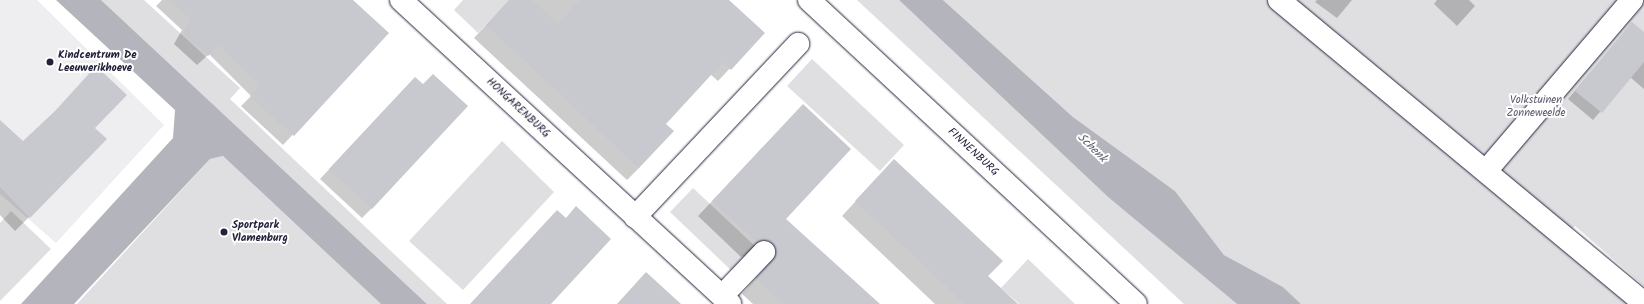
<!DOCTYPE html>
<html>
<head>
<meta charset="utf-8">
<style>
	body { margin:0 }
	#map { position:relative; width:1644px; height:304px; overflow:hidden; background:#fff; font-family:Kalam,sans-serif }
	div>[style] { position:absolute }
	.built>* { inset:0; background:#eeeef1 }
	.green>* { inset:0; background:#dfdfe2 }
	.water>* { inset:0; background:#b4b4bc }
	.shadow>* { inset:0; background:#0003 }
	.building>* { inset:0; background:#c8c8cf }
	.roads { filter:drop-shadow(0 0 1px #22223b) drop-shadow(0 0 1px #22223b) }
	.minor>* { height:22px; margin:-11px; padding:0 11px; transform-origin:11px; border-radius:11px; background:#fff }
	.dots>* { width:11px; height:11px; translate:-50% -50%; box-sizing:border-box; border:2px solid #fff; border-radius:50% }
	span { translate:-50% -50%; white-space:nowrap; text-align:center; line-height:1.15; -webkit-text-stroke:4px #fff; paint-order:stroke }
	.poi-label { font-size:11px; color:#22223b; font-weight:700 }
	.left { translate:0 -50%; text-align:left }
	.park-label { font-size:11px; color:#5b5b6d }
	.street-label { font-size:11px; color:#22223b }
	.water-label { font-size:12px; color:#5c5c6f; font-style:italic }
</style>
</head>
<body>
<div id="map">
	<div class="built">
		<i style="clip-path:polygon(0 0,37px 0,164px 125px,56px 243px,0 194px)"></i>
	</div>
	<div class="green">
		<i style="clip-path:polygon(101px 0,144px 0,240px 88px,230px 99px,447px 304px,427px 304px)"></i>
		<i style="clip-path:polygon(463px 0,509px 0,478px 33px,454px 10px)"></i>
		<i style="clip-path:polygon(857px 0,899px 0,1108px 197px,1237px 304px,1184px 304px)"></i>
		<i style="clip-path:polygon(943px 0,1644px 0,1644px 286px,1575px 226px,1562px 239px,1638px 304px,1301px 304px,1283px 287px,1224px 255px,1175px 191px,1073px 117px)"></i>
		<i style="clip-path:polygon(812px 59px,904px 145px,880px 171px,787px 86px)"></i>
		<i style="clip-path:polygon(502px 141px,554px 192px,463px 290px,409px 241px)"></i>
		<i style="clip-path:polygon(223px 156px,381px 304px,77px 304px,210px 159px)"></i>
		<i style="clip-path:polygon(693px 188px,757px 248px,734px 273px,670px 212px)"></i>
		<i style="clip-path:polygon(11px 211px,51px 249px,0 301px,0 223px)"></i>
		<i style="clip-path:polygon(1028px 259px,1075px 304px,1019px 304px,1001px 288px)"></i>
	</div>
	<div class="water">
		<i style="clip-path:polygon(56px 0,101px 0,427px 304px,381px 304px,223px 156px,210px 159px,74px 304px,21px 304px,173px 138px,175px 110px)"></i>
		<i style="clip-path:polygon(899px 0,943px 0,1073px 117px,1175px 191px,1224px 255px,1283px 287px,1301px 304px,1237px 304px,1108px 197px)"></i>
	</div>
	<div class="shadow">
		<i style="clip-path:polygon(162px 0,330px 0,388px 33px,283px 145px,241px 106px,251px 96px,209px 54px,197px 65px,174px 44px,182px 30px,156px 6px)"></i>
		<i style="clip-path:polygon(509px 0,728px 0,763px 33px,718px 81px,710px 74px,664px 124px,639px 168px,627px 180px,474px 38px)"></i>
		<i style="clip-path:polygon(1317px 0,1352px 0,1337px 18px,1315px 2px)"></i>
		<i style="clip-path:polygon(1437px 0,1469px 0,1475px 6px,1457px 26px,1434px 4px)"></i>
		<i style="clip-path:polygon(1632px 23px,1644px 33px,1644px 89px,1630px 77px,1593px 120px,1568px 99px)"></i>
		<i style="clip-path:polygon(405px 88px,372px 208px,362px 218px,320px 179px)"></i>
		<i style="clip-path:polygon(803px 105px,785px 219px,878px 304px,753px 304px,742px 294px,762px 271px,758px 258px,751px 254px,741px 257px,698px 216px)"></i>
		<i style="clip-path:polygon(0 121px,23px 142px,93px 128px,29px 217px,15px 231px,0 215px)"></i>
		<i style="clip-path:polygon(880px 175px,987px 276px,1016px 304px,935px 304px,842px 216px)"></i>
	</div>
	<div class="building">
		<i style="clip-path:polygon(169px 0,353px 0,389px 33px,294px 136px,250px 96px,260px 85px,219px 45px,208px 56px,183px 34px,191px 20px)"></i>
		<i style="clip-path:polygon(509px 0,532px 0,558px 24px,580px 0,729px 0,765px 33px,731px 70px,723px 62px,666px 124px,674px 131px,639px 168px,486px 25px)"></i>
		<i style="clip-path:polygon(1632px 22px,1644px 32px,1644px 62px,1602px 113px,1575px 91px)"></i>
		<i style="clip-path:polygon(96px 66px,127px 95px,95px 128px,107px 139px,30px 218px,0 187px,0 120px,23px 141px,55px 111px)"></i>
		<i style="clip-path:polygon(433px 74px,468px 106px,372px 209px,329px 169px,415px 77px,423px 84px)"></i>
		<i style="clip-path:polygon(803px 104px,851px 149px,786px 219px,880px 304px,783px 304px,756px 278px,776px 255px,773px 243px,767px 240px,757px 242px,712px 201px)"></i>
		<i style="clip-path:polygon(894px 159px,1003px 261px,988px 276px,1018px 304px,965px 304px,855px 201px)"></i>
		<i style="clip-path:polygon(576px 206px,611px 239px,551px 304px,470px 304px,557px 210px,566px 218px)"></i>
		<i style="clip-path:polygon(646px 272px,681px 304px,617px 304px)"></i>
	</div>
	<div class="roads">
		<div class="minor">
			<i style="left:401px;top:0;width:448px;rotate:42.7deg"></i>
			<i style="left:809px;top:0;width:446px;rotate:42.9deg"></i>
			<i style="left:1279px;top:0;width:474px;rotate:39.7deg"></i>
			<i style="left:1486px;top:171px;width:225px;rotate:-49.5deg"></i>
			<i style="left:635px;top:217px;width:238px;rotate:-46.7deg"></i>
			<i style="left:722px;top:296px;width:61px;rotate:-46.3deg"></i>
		</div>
	</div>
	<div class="dots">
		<i style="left:50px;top:62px;background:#22223b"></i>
		<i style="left:224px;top:232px;background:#22223b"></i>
	</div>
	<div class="poi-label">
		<span class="left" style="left:58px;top:62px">Kindcentrum De<br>Leeuwerikhoeve</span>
		<span class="left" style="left:232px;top:232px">Sportpark<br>Vlamenburg</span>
	</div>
	<div class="park-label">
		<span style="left:1536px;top:107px">Volkstuinen<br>Zonneweelde</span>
	</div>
	<div class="street-label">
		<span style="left:518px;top:108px;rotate:43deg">HONGARENBURG</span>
		<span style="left:973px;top:152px;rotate:43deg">FINNENBURG</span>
	</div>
	<div class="water-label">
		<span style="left:1092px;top:148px;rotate:44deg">Schenk</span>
	</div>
</div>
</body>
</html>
